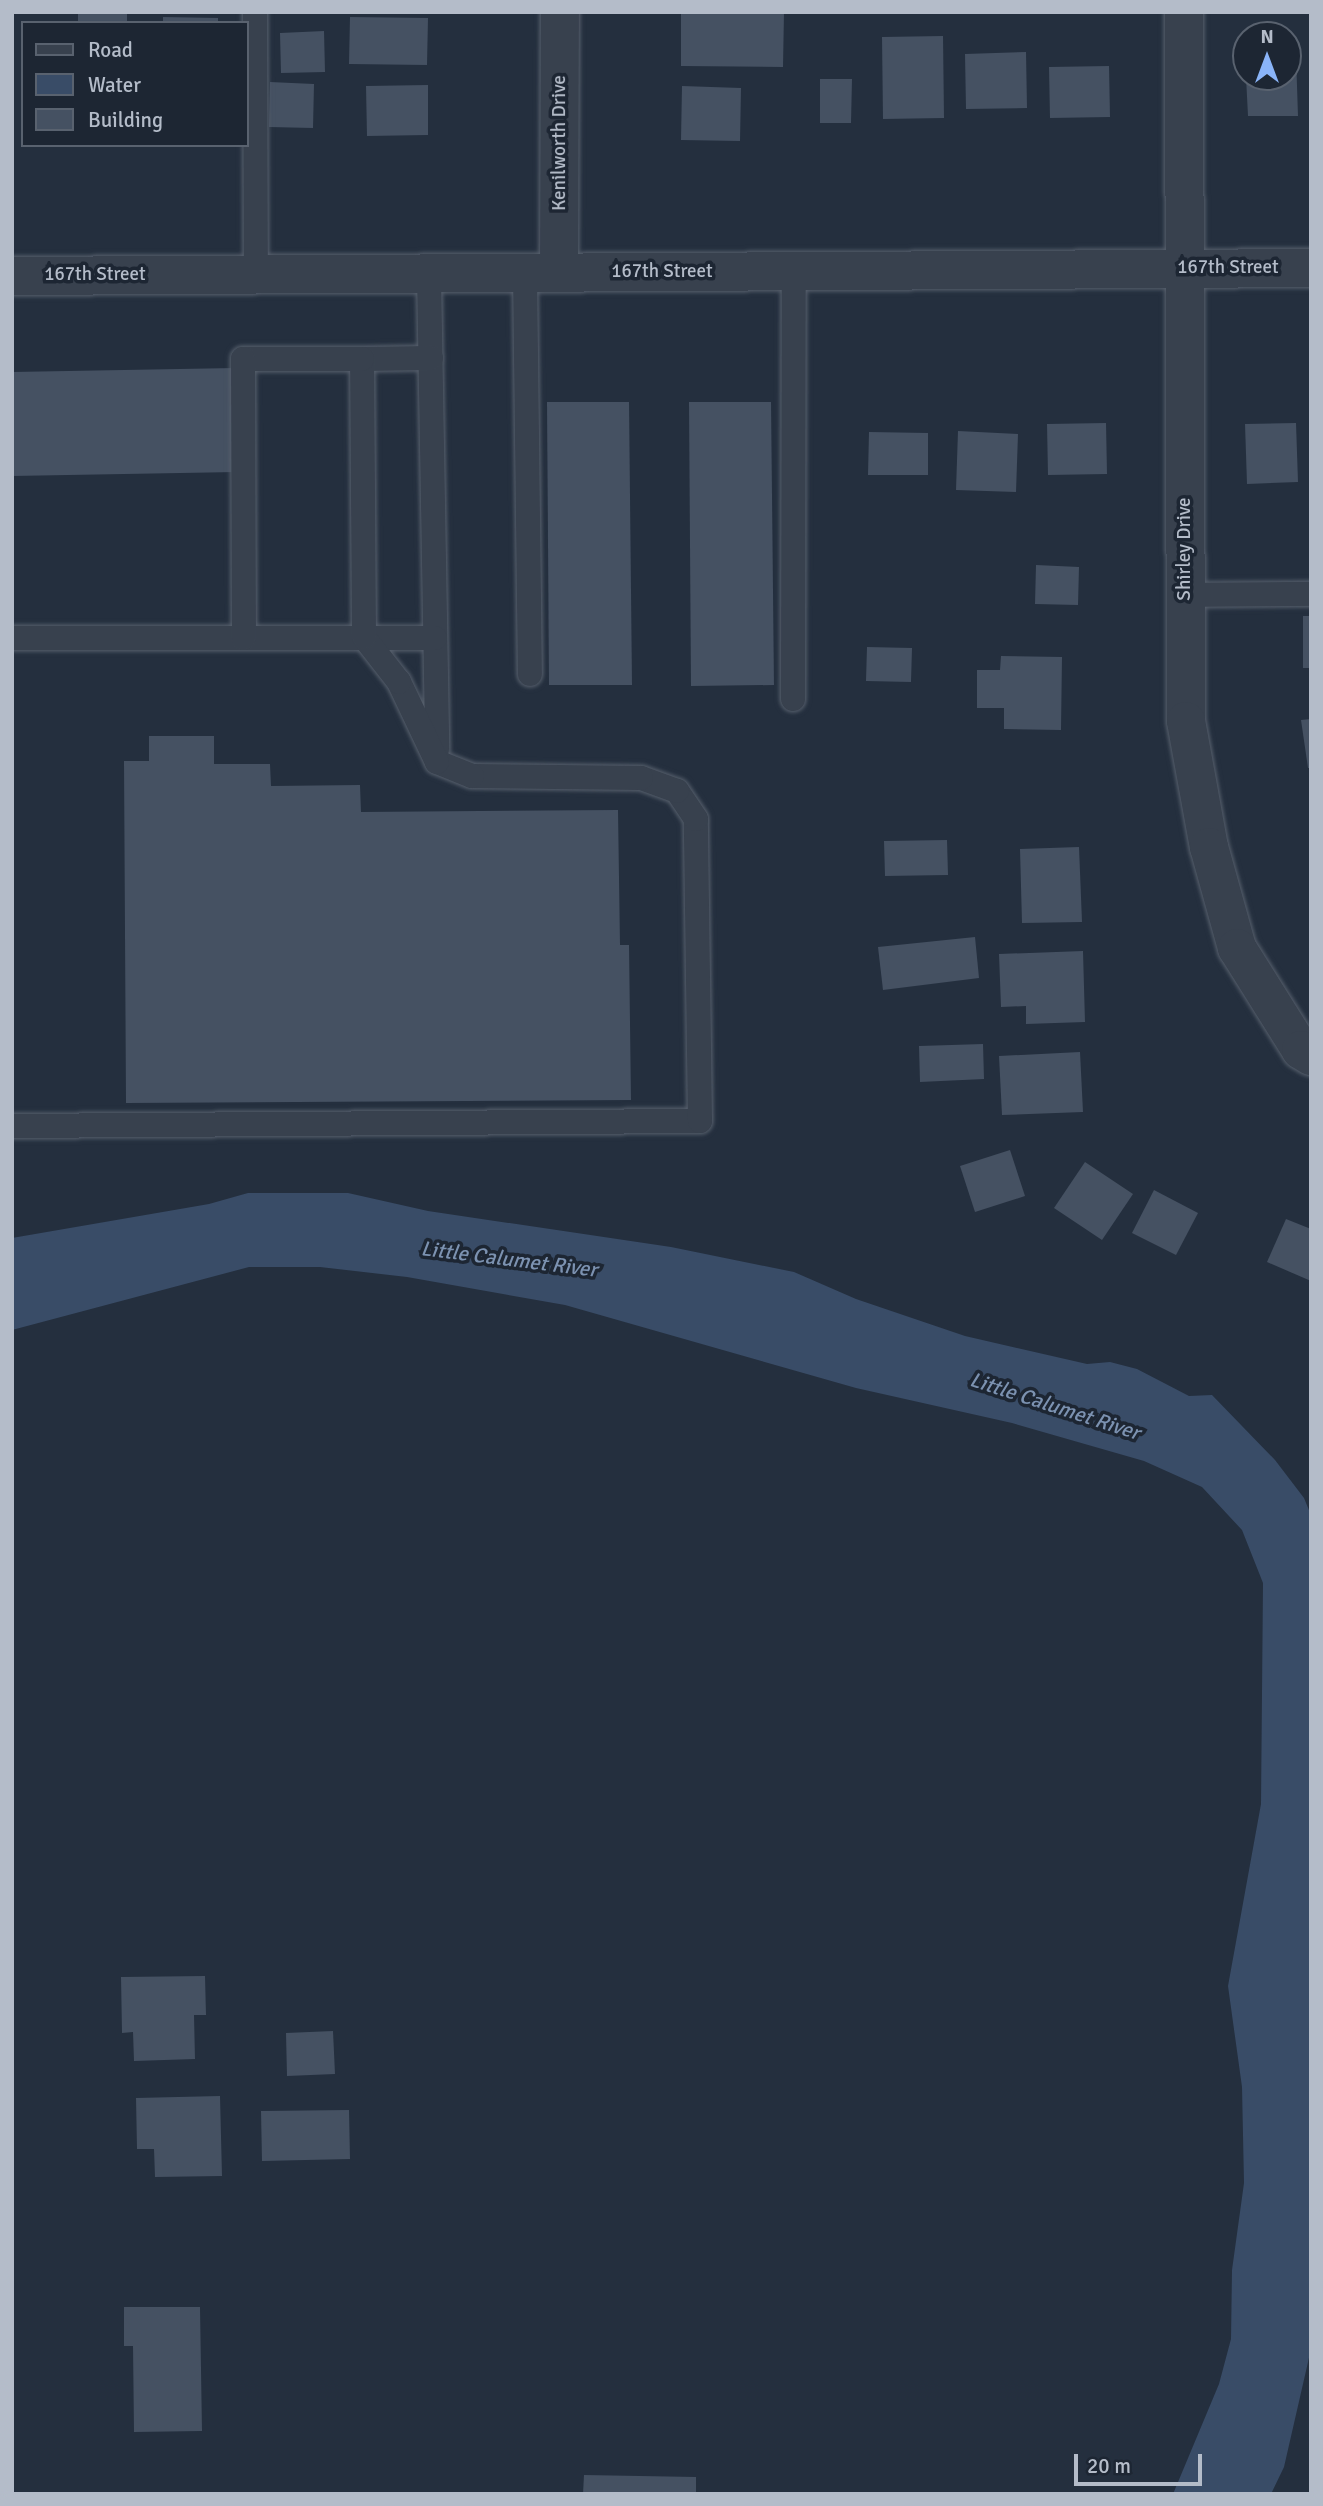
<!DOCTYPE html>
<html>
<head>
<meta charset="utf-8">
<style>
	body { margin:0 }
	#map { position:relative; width:1323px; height:2506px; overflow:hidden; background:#242f3e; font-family:Signika,sans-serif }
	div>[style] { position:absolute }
	.water>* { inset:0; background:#394c67 }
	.building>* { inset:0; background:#455162 }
	.roads { filter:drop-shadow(0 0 2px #565f6c) drop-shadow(0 0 2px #565f6c) }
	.lane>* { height:24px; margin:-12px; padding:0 12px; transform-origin:12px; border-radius:12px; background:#38414e }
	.street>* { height:38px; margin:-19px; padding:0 19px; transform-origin:19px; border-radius:19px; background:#38414e }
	span { translate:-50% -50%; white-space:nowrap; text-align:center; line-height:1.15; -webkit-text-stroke:7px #1d2633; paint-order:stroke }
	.street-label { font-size:19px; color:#b4bcc9 }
	.water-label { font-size:21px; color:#7c92b1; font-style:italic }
	.frame { position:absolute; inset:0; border:14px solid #b4bcc9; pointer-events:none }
	.legend { position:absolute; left:21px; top:21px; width:228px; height:126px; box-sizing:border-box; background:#1d2633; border:2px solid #59626f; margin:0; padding:9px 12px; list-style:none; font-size:21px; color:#b4bcc9 }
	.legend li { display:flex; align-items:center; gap:14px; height:35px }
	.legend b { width:35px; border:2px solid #59626f }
	.north { position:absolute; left:1232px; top:21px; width:70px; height:70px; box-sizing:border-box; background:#1d2633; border:2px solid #59626f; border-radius:50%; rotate:0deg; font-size:19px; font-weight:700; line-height:28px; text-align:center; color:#b4bcc9 }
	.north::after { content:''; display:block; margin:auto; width:24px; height:32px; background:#8ab4f8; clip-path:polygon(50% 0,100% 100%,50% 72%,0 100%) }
	.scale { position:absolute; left:1074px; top:2454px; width:128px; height:32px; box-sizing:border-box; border:4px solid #b4bcc9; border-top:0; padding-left:9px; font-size:21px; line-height:24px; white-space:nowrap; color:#b4bcc9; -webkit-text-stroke:5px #1d2633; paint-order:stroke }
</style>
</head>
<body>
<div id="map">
	<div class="water">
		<i style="clip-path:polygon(248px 1193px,348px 1193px,428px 1211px,671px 1247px,794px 1272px,856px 1299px,965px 1336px,1087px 1364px,1110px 1362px,1137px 1369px,1189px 1396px,1212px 1395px,1275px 1460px,1304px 1498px,1311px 1515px,1311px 2349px,1284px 2467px,1271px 2494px,1173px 2494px,1219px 2384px,1231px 2339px,1232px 2270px,1244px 2183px,1242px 2087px,1228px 1986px,1261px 1804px,1263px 1583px,1242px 1530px,1202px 1487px,1144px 1461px,1012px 1423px,856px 1388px,565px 1305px,407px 1277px,320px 1267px,249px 1267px,12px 1330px,12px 1238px,209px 1204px)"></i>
	</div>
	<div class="building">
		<i style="clip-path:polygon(78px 12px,127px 12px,127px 23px,78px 23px)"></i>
		<i style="clip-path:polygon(681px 12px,784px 12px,783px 67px,681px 66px)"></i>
		<i style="clip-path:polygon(163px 17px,218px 18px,218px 23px,163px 23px)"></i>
		<i style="clip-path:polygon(350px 17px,428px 18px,427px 65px,349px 64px)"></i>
		<i style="clip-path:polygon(324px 31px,325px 72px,281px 73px,280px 33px)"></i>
		<i style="clip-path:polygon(943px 36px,944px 118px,883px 119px,882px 37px)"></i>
		<i style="clip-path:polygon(1026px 52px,1027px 108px,966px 109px,965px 54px)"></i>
		<i style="clip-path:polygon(1288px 55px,1296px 55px,1298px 116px,1248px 116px,1246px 77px,1288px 77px)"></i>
		<i style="clip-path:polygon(1109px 66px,1110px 117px,1050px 118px,1049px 67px)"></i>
		<i style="clip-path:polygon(820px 79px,852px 79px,851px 123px,820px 123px)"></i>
		<i style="clip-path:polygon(270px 82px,314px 84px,313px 128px,269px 127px)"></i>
		<i style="clip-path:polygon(428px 85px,428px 135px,367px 136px,366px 86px)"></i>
		<i style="clip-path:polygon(682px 86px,741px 88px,740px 141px,681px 140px)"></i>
		<i style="clip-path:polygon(235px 368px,237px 472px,12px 476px,12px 372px)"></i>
		<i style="clip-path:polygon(547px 402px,629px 402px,632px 685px,549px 685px)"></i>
		<i style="clip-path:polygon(689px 402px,771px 402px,774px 685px,691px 686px)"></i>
		<i style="clip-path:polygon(1106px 423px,1107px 474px,1048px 475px,1047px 424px)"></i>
		<i style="clip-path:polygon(1296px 423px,1298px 482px,1247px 484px,1245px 424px)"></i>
		<i style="clip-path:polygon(958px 431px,1018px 434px,1016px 492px,956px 490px)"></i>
		<i style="clip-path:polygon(869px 432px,928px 433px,928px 475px,868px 475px)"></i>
		<i style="clip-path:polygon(1036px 565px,1079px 567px,1078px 605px,1035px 604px)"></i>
		<i style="clip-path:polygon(1303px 616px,1311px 616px,1311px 668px,1303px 668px)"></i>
		<i style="clip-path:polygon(867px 647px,912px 648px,911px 682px,866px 681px)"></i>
		<i style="clip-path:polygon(1001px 656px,1062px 657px,1061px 730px,1004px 729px,1004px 708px,977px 708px,977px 670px,1000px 670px)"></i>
		<i style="clip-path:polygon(1311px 719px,1311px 768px,1308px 768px,1301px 720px)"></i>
		<i style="clip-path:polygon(149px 736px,214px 736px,214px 764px,270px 764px,271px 786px,360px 785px,361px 812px,618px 810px,620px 945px,629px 945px,631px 1100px,126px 1103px,124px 761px,149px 761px)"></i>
		<i style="clip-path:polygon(947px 840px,948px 875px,885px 876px,884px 841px)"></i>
		<i style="clip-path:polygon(1079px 847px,1082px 922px,1022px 923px,1020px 849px)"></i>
		<i style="clip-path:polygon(975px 937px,979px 978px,883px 990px,878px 947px)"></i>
		<i style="clip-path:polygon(1083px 951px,1085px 1022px,1026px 1024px,1026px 1006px,1001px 1007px,999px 954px)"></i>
		<i style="clip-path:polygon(983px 1044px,984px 1079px,920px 1082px,919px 1046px)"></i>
		<i style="clip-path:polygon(1080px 1052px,1083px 1112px,1002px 1115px,999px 1056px)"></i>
		<i style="clip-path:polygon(1010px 1150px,1025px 1196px,975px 1212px,960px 1166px)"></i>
		<i style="clip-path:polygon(1085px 1162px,1133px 1194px,1102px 1240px,1054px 1208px)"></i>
		<i style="clip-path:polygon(1154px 1190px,1198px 1213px,1176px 1255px,1132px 1233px)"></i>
		<i style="clip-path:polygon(1286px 1219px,1311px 1229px,1311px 1281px,1267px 1262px)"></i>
		<i style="clip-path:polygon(205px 1976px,206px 2015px,194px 2015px,195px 2059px,134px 2061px,133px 2032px,122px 2033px,121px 1977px)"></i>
		<i style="clip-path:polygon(333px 2031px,335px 2074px,287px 2076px,286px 2033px)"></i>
		<i style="clip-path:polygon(220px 2096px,222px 2176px,155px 2177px,154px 2149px,137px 2149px,136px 2098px)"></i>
		<i style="clip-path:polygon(349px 2110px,350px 2159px,262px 2161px,261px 2111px)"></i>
		<i style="clip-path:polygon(124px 2307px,200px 2307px,202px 2431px,134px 2432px,133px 2346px,124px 2346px)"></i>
		<i style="clip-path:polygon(584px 2475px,696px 2477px,696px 2494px,583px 2494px)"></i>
	</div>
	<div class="roads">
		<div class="lane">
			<i style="left:255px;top:12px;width:262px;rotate:89.8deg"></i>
			<i style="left:525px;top:273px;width:401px;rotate:89.3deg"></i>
			<i style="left:429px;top:274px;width:475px;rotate:89deg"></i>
			<i style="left:362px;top:359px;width:69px;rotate:-0.8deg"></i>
			<i style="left:1185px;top:595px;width:126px;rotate:-0.5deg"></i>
			<i style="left:12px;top:638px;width:423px"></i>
			<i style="left:793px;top:699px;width:428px;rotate:-89.9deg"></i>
			<i style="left:12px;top:1126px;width:688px;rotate:-0.42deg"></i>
			<i style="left:700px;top:1121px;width:302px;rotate:-90.8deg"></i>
			<i style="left:696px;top:819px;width:34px;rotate:-124deg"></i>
			<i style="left:677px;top:791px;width:38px;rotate:-160deg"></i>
			<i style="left:641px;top:778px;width:169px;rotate:-179.3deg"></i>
			<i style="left:472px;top:776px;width:38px;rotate:-158deg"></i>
			<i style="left:437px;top:762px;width:89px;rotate:-115.4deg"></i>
			<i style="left:399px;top:682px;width:57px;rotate:-127.9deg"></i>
			<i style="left:364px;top:637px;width:278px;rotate:-90.4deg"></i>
			<i style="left:362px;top:359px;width:119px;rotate:180deg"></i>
			<i style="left:243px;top:359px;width:279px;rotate:89.8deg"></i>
		</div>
		<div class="street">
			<i style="left:1184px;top:12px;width:709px;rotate:89.84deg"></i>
			<i style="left:1186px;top:721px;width:128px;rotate:79.7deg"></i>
			<i style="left:1209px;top:847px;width:105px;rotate:74.5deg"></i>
			<i style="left:1237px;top:948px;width:120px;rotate:57.9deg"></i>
			<i style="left:1301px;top:1050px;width:12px;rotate:31deg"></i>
			<i style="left:559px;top:273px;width:261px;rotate:-89.8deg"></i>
			<i style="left:12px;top:276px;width:1299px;rotate:-0.35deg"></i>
		</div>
	</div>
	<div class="street-label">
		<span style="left:560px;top:143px;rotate:-90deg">Kenilworth Drive</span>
		<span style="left:1228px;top:268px">167th Street</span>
		<span style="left:662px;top:272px">167th Street</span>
		<span style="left:95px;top:275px">167th Street</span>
		<span style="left:1185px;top:549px;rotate:-90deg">Shirley Drive</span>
	</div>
	<div class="water-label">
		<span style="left:509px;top:1259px;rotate:7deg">Little Calumet River</span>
		<span style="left:1055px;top:1406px;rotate:18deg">Little Calumet River</span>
	</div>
	<div class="frame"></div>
	<ul class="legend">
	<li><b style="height:9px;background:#38414e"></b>Road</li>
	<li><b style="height:19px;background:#394c67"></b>Water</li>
	<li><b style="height:19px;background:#455162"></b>Building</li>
	</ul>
	<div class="north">N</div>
	<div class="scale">20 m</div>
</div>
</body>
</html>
